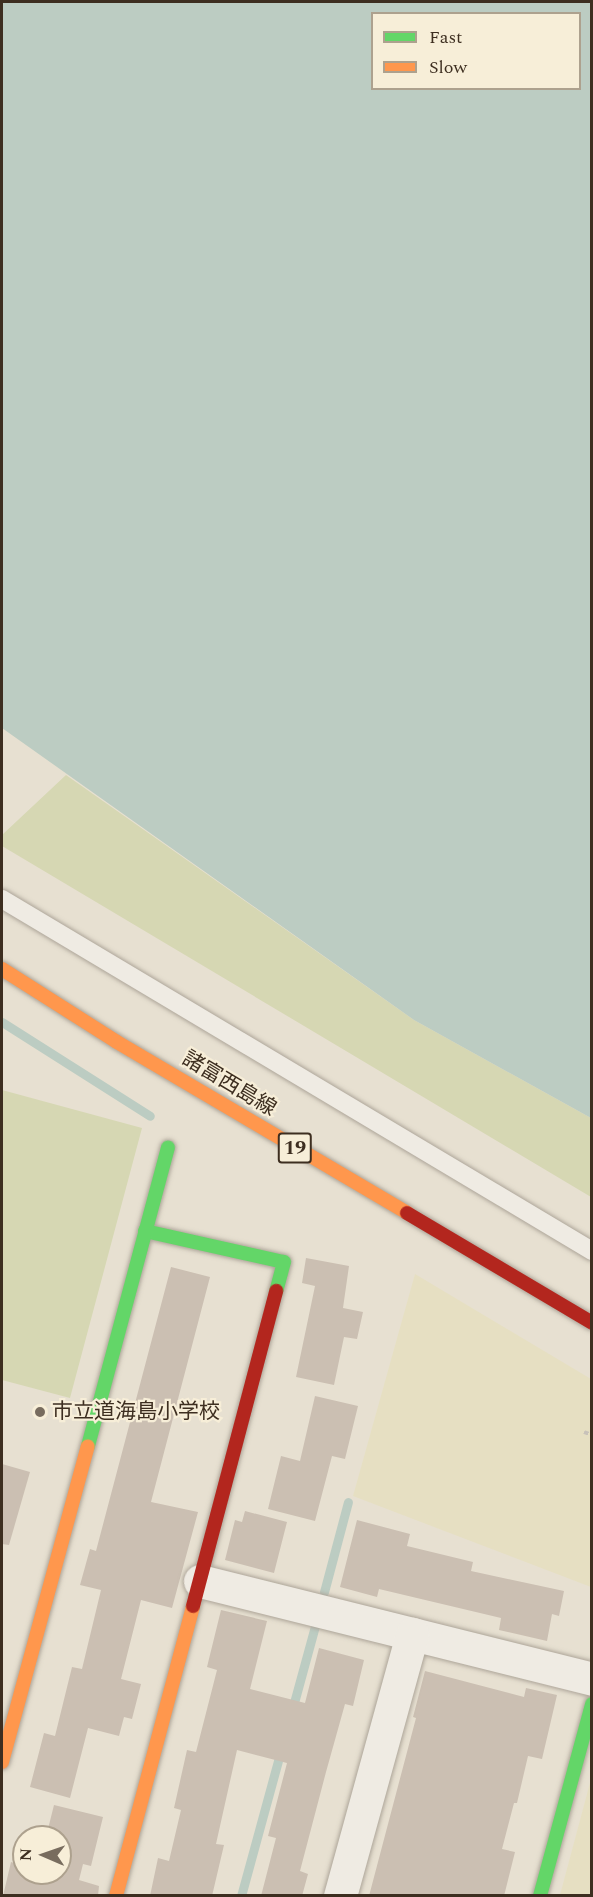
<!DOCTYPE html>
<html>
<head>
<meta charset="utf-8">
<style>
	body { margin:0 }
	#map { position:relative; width:593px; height:1897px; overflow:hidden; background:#e7e0d1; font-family:Spectral,"Noto Sans JP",serif }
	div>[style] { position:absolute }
	.farmland>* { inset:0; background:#e6dfc2 }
	.green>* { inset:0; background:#d6d7b3 }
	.water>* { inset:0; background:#bcccc2 }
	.stream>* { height:9px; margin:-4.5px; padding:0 4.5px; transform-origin:4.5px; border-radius:4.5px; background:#bcccc2 }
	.building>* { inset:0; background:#cbbfb2 }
	.path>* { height:4px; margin-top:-2px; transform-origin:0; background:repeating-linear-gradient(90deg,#c8c2b9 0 4.5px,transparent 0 7.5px) }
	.roads { filter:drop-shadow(0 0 2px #ada599) drop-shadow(0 0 2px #ada599) }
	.lane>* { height:18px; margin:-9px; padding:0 9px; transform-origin:9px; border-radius:9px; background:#efebe3 }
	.street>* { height:33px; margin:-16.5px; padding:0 16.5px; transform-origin:16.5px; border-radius:16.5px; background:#efebe3 }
	.fast>* { height:14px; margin:-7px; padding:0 7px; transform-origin:7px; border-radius:7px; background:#63d668 }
	.slow>* { height:14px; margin:-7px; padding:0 7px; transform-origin:7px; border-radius:7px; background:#ff974d }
	.jam>* { height:14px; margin:-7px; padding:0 7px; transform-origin:7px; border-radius:7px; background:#b3261e }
	.dots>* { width:16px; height:16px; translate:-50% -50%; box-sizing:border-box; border:3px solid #f7eed8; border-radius:50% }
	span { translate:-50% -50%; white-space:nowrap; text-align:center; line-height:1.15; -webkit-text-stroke:4.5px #f7eed8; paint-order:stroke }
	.shield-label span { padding:2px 4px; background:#f7eed8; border:2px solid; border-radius:4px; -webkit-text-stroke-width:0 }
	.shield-label { font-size:20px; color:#3d2e20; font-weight:700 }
	.street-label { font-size:21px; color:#3d2e20 }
	.poi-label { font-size:21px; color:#3d2e20 }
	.left { translate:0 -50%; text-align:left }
	.frame { position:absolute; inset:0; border:3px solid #3d2e20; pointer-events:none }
	.legend { position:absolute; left:371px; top:12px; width:210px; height:78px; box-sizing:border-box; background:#f7eed8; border:2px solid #ada18e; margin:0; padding:8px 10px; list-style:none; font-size:18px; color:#3d2e20 }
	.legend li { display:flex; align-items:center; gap:12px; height:30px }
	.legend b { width:30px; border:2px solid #ada18e }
	.north { position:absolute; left:12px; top:1825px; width:60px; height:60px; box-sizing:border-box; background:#f7eed8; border:2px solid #ada18e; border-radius:50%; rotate:272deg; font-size:16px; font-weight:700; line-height:24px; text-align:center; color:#3d2e20 }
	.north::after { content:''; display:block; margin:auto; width:21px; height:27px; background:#786c5e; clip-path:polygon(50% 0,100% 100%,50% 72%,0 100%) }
</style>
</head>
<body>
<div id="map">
	<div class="farmland">
		<i style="clip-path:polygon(415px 1274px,591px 1379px,591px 1587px,353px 1496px)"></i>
		<i style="clip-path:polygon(591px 1779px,591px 1895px,560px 1895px)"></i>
	</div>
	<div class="green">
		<i style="clip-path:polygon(66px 775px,414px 1020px,591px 1118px,591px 1197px,2px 846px,2px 835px)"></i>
		<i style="clip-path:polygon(2px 1090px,142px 1128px,70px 1398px,2px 1380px)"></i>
	</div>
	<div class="water">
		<i style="clip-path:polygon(evenodd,2px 2px,591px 2px,591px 1118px,414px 1020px,2px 728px,2px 2px,372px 14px,580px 14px,580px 88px,372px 88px,372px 14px)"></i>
	</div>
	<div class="stream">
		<i style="left:2px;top:1022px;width:175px;rotate:32.4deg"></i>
		<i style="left:324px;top:1592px;width:93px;rotate:-75.1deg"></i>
		<i style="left:292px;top:1710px;width:87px;rotate:-74.7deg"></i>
		<i style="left:241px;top:1896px;width:151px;rotate:-74.7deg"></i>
	</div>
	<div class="building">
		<i style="clip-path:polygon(306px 1258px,349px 1266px,343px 1308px,363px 1312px,357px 1339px,344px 1337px,334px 1385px,296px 1377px,315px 1286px,302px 1283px)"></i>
		<i style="clip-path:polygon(171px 1267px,210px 1277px,151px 1502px,198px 1512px,172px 1608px,141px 1600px,121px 1679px,141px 1684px,132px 1719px,124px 1717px,119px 1736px,88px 1728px,70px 1798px,30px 1787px,44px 1733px,55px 1736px,72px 1667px,82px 1669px,101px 1590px,80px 1585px,90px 1549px,96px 1551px)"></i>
		<i style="clip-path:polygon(315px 1396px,358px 1406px,345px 1459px,332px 1456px,315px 1521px,268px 1509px,281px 1456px,300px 1461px)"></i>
		<i style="clip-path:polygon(2px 1464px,30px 1472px,9px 1545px,2px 1544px)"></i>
		<i style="clip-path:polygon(245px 1511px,287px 1522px,274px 1573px,225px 1560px,235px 1520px,242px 1522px)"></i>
		<i style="clip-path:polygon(357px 1520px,410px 1534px,407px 1546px,473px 1562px,471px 1571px,564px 1591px,559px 1616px,552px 1614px,547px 1641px,499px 1630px,501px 1618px,379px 1589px,377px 1597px,340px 1587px)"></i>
		<i style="clip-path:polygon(221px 1610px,267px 1621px,250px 1689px,305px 1703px,319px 1648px,364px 1660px,353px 1706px,345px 1704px,326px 1772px,300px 1871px,308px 1874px,302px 1896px,261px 1896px,276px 1838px,268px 1836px,287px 1763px,237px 1750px,216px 1844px,224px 1845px,212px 1896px,150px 1896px,158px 1858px,169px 1861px,181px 1810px,174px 1808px,187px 1750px,196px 1752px,217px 1670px,207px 1667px)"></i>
		<i style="clip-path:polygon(425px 1671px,524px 1697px,526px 1688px,557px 1695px,542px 1759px,528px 1756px,517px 1803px,514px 1803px,502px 1849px,515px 1852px,504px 1896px,369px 1896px,416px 1718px,413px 1717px)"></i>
		<i style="clip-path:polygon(54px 1805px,103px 1817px,91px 1866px,83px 1864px,79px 1880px,99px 1886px,98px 1896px,3px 1896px,11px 1862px,24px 1866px,24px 1873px,60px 1873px,60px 1837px,46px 1837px)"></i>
	</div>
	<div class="path">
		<i style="left:584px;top:1432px;width:9px;rotate:21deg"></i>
	</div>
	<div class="roads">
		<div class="lane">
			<i style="left:2px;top:899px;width:687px;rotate:30.82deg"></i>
		</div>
		<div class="street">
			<i style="left:200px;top:1581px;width:404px;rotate:14deg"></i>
			<i style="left:340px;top:1896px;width:272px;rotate:-74.6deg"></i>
		</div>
		<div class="fast">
			<i style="left:145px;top:1231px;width:142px;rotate:12.6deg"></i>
			<i style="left:284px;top:1262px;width:30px;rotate:105deg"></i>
			<i style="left:88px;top:1446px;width:309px;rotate:-75deg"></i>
			<i style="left:540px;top:1896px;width:199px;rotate:-74.8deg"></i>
		</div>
		<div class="slow">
			<i style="left:2px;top:969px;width:136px;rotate:32.4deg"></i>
			<i style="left:117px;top:1042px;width:337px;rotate:30.5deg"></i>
			<i style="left:2px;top:1762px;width:327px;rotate:-74.8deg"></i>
			<i style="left:116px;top:1896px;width:300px;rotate:-75.1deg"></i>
		</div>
		<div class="jam">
			<i style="left:407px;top:1213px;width:215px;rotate:30.7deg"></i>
			<i style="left:193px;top:1606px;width:326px;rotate:-75.2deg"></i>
		</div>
	</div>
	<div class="dots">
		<i style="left:40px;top:1412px;background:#786c5e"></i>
	</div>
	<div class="shield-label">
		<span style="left:295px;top:1148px">19</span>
	</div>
	<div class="street-label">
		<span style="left:229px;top:1084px;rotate:31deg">諸富西島線</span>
	</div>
	<div class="poi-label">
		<span class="left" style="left:52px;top:1412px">市立道海島小学校</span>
	</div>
	<div class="frame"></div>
	<ul class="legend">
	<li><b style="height:8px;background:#63d668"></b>Fast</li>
	<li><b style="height:8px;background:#ff974d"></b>Slow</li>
	</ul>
	<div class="north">N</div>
</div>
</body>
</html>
